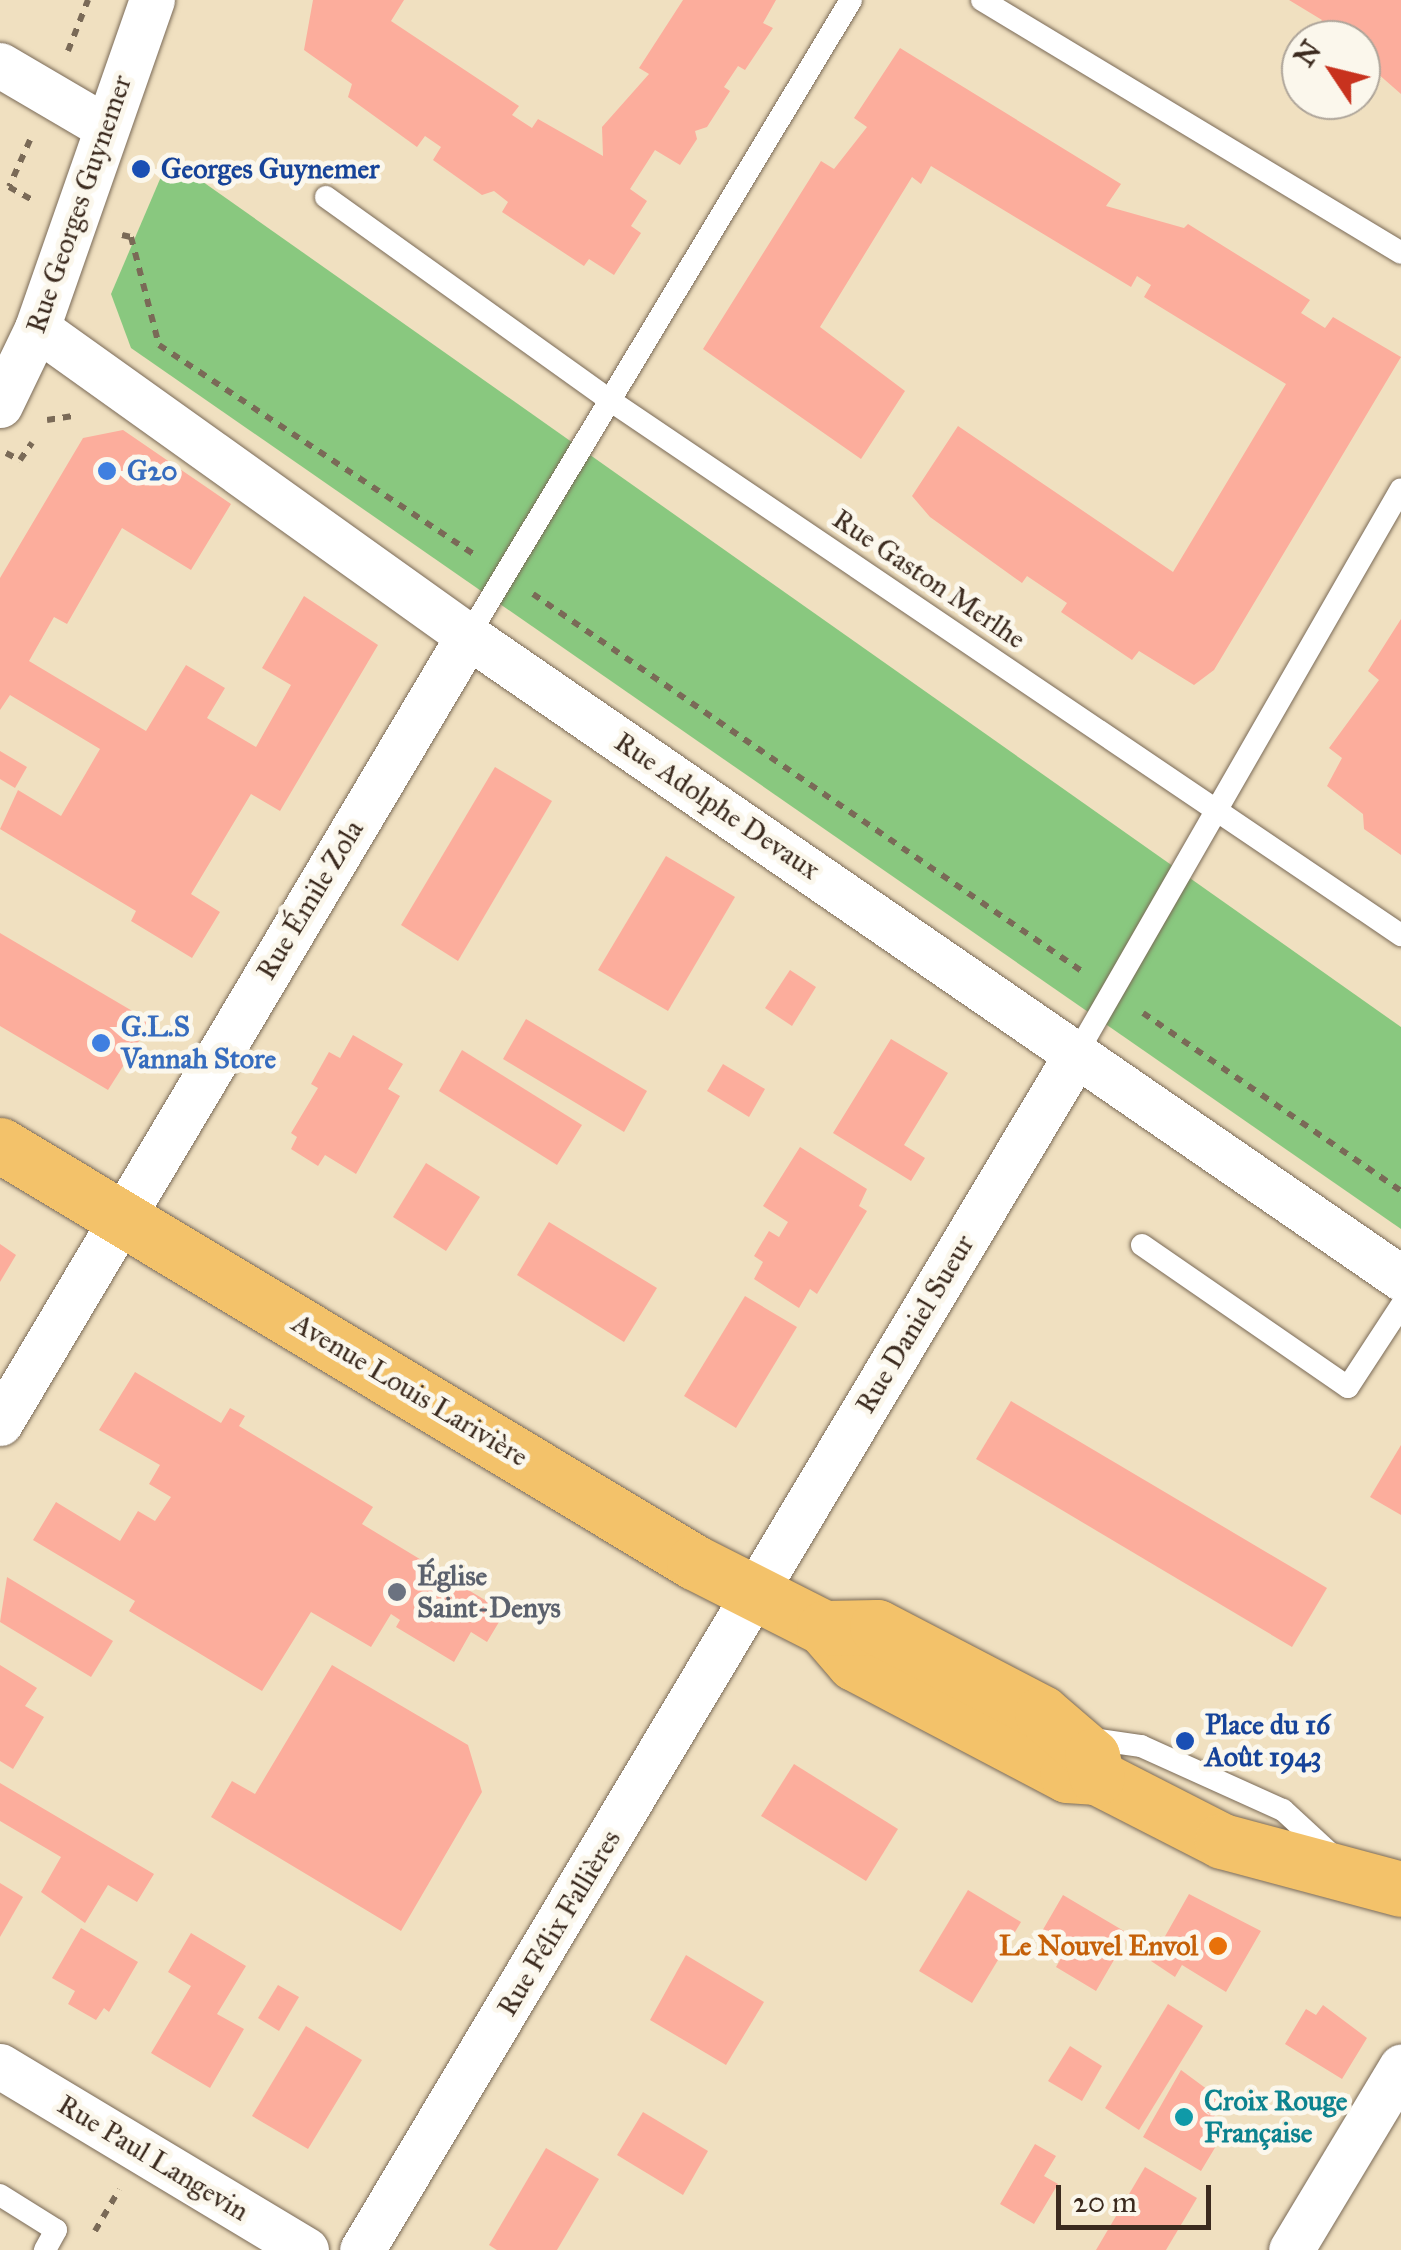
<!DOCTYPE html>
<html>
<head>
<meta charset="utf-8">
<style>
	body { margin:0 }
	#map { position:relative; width:1401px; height:2250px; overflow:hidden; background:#f0e0c0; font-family:"IM FELL Great Primer",serif }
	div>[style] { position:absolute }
	.green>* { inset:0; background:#89c87f }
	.building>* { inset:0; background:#fcad9c }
	.path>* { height:6px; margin-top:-3px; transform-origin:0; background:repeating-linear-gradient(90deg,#7a6a57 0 8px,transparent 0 16px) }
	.roads { filter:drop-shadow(0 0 2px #7a6a57) drop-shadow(0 0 2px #7a6a57) }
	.service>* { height:22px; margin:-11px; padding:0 11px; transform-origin:11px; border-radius:11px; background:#fff }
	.minor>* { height:45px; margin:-22.5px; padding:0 22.5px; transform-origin:22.5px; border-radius:22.5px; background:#fff }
	.primary>* { height:55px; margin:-27.5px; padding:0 27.5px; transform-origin:27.5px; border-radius:27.5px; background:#f3c26a }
	.dots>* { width:28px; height:28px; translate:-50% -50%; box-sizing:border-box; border:5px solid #fbf7ec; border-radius:50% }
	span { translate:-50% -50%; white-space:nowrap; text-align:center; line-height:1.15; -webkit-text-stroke:10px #fbf7ec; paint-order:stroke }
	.transit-label { font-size:28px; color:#164399; font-weight:700 }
	.left { translate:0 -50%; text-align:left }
	.street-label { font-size:28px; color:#3b2a1e }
	.shop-label { font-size:28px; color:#366cbe; font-weight:700 }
	.worship-label { font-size:28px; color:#5b616d; font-weight:700 }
	.food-label { font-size:28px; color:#c56008; font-weight:700 }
	.right { translate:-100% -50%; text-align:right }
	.culture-label { font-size:28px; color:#0d838f; font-weight:700 }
	.north { position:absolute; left:1281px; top:20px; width:100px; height:100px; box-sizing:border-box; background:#fbf7ec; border:2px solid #aea59a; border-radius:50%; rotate:305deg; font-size:28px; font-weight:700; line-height:40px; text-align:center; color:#3b2a1e }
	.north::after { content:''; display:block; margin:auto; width:35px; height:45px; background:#c8321e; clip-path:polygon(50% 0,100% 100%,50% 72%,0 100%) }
	.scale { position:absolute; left:1056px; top:2185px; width:155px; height:45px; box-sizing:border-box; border:5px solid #3b2a1e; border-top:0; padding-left:12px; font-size:30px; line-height:35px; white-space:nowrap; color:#3b2a1e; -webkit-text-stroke:8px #fbf7ec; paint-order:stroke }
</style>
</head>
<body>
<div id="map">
	<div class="green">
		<i style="clip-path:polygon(169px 158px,1401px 1027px,1401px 1229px,131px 348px,111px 294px)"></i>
	</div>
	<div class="building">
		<i style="clip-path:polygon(313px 0,404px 0,391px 21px,519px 106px,512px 115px,532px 128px,538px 119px,603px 156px,602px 127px,649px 74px,639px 68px,683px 0,776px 0,763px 23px,773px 28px,745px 70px,738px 66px,724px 87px,730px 91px,707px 127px,695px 131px,697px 139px,680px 165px,655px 150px,630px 189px,647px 201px,631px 226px,641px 233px,614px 275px,589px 259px,584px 266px,502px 212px,508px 202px,494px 191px,482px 195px,433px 160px,441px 147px,425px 136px,417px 147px,348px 97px,352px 84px,304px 50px)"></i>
		<i style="clip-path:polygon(1289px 0,1401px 0,1401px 94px,1361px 59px,1361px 40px,1310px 40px,1322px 20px)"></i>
		<i style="clip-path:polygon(900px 48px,1121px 184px,1106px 206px,1184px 228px,1188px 224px,1310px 300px,1301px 313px,1325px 328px,1333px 317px,1401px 357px,1214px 670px,1194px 685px,1139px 651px,1132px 660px,1061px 612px,1067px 603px,1027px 576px,1022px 583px,930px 517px,912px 496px,958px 426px,1173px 572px,1286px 384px,1144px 297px,1151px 285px,1137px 276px,1131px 287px,931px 166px,921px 184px,912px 177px,820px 327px,905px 391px,861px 459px,703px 349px,821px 161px,834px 169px,867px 127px,854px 118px)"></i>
		<i style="clip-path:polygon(123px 430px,231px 504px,191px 570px,122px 528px,67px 624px,54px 617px,29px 661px,146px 731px,186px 665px,225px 688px,207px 718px,256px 747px,291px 685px,262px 668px,304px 596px,378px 645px,280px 811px,251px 794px,191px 894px,220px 912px,192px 958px,131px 921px,136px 911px,0 829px,18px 790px,61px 816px,100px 749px,10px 695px,0 710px,0 578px,83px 438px)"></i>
		<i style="clip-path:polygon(1401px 619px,1401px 855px,1364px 829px,1363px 814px,1327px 786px,1342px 758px,1329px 748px,1379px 680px,1368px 671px)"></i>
		<i style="clip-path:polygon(0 751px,27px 767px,15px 788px,0 779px)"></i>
		<i style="clip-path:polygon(495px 767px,552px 801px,458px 961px,401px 925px)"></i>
		<i style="clip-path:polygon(666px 856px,735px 897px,668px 1011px,598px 970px)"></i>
		<i style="clip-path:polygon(0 933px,151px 1022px,108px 1090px,0 1026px)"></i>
		<i style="clip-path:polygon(790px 970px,816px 987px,792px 1026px,765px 1008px)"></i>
		<i style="clip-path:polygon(526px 1019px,647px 1091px,624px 1132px,503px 1059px)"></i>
		<i style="clip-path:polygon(353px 1035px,403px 1064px,388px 1089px,400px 1096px,356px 1174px,325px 1155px,318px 1166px,291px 1149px,297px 1137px,291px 1133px,318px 1088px,311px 1084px,329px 1052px,340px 1058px)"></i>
		<i style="clip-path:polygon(891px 1039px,948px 1073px,904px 1145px,925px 1158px,911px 1181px,833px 1133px)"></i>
		<i style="clip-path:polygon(462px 1050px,582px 1125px,557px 1165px,439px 1091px)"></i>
		<i style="clip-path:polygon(723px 1064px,765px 1089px,749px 1117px,707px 1091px)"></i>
		<i style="clip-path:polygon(800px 1147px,867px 1189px,859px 1206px,867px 1211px,817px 1294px,810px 1289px,799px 1308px,754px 1279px,763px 1262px,754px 1256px,769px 1231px,779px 1237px,788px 1222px,763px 1206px)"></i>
		<i style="clip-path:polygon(426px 1163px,480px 1197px,446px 1251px,393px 1217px)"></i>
		<i style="clip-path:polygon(549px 1222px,657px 1288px,624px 1342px,517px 1275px)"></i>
		<i style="clip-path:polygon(0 1244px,16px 1255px,0 1282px)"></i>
		<i style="clip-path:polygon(745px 1296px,797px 1327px,736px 1428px,684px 1396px)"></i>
		<i style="clip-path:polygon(135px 1372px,221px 1423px,230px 1408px,245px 1416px,239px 1426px,373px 1507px,362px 1524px,423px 1561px,420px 1568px,430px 1567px,505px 1612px,487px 1642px,471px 1632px,454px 1662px,396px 1627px,400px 1620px,391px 1614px,371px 1647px,311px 1612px,262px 1691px,129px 1611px,135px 1601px,33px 1540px,56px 1502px,120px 1541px,138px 1511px,155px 1521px,171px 1497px,149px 1484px,160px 1465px,99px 1430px)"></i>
		<i style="clip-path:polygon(1011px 1401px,1327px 1588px,1292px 1647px,976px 1459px)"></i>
		<i style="clip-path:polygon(1401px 1445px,1401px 1515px,1370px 1497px)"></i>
		<i style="clip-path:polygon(7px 1577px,113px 1641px,91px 1677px,0 1622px)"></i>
		<i style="clip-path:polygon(0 1665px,37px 1688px,25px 1706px,44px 1717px,13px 1769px,0 1761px)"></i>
		<i style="clip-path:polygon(332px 1665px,468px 1745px,482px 1792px,401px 1931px,211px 1817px,232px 1781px,255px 1794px)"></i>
		<i style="clip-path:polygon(794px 1764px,898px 1829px,866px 1881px,761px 1816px)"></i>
		<i style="clip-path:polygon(0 1783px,154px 1874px,137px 1902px,108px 1885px,85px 1923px,41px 1892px,61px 1857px,0 1821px)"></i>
		<i style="clip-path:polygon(0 1883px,23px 1897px,0 1937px)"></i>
		<i style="clip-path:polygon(968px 1890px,1021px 1922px,972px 2003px,919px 1971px)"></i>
		<i style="clip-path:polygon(1189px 1894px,1261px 1931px,1226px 1992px,1182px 1965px,1175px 1977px,1151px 1961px)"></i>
		<i style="clip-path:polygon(1063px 1895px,1129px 1934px,1096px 1991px,1056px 1967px,1060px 1960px,1041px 1948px,1047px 1937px,1041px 1933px)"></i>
		<i style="clip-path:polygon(81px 1928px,138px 1962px,109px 2012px,104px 2008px,96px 2020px,68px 2004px,75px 1991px,52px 1978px)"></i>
		<i style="clip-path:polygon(191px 1933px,246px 1966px,217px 2014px,244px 2029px,210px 2088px,151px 2053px,191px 1986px,168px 1972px)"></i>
		<i style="clip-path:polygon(686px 1955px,764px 2002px,726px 2065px,650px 2020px)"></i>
		<i style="clip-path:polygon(278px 1985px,299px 1997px,279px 2031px,258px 2018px)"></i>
		<i style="clip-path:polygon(1168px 2004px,1203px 2026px,1139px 2130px,1105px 2108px)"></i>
		<i style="clip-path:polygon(1323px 2005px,1367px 2038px,1342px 2079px,1285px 2044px,1306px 2009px,1316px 2015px)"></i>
		<i style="clip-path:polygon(306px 2026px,362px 2060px,308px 2149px,252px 2116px)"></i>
		<i style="clip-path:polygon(1070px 2046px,1102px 2066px,1082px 2101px,1048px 2081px)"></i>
		<i style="clip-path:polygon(1181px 2070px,1223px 2101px,1205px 2133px,1219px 2141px,1201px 2171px,1143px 2137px)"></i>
		<i style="clip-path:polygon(643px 2112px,708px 2151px,683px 2195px,617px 2155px)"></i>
		<i style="clip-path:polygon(1035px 2144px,1056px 2156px,1044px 2176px,1058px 2184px,1034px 2224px,1000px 2204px)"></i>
		<i style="clip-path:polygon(546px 2148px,599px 2179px,557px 2250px,497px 2250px,489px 2245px)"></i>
		<i style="clip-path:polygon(1145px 2167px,1197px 2198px,1166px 2250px,1096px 2250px)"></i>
	</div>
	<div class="path">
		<i style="left:68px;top:51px;width:55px;rotate:-68.6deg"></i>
		<i style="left:30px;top:140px;width:51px;rotate:114.1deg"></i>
		<i style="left:9px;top:187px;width:26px;rotate:29deg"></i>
		<i style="left:122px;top:235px;width:9px;rotate:13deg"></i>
		<i style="left:131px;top:237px;width:112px;rotate:75.5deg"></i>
		<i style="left:159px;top:345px;width:377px;rotate:33.6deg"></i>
		<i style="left:47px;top:420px;width:26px;rotate:-9deg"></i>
		<i style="left:6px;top:453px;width:16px;rotate:27deg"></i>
		<i style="left:20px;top:460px;width:21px;rotate:-55deg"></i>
		<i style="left:533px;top:594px;width:667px;rotate:34.5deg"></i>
		<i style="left:1143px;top:1013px;width:313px;rotate:34.6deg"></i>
		<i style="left:95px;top:2231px;width:48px;rotate:-59.7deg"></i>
	</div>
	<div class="roads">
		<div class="service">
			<i style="left:982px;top:0;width:489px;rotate:31.1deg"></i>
			<i style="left:326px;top:197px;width:350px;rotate:35.6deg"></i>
			<i style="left:611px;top:401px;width:954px;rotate:34.06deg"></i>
			<i style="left:468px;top:636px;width:742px;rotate:-58.94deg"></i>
			<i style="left:1077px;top:1053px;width:650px;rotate:-60.12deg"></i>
			<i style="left:1142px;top:1245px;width:250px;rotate:34.6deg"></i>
			<i style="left:1348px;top:1387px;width:97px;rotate:-56.8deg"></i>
			<i style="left:1085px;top:1738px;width:57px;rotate:8.1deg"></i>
			<i style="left:1141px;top:1746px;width:156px;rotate:24.3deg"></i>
			<i style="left:1283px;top:1810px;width:71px;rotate:42.7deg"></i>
			<i style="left:0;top:2195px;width:66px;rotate:32deg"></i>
			<i style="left:56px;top:2230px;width:23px;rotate:119deg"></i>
		</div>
		<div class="minor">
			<i style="left:0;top:65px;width:121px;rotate:30.4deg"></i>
			<i style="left:37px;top:328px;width:530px;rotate:35.55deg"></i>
			<i style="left:468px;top:636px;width:1133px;rotate:34.53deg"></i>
			<i style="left:0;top:405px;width:85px;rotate:-64.3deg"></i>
			<i style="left:37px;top:328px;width:348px;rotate:-70.7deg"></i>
			<i style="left:0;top:1423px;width:916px;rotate:-59.26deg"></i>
			<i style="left:0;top:2066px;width:357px;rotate:31deg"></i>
			<i style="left:362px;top:2250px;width:1394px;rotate:-59.15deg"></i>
			<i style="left:1291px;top:2250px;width:214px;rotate:-59deg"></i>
		</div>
		<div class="primary">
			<i style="left:0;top:1145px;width:810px;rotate:31deg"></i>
			<i style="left:694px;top:1562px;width:146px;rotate:26.9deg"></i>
			<i style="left:824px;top:1628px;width:46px;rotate:49.4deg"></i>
			<i style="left:854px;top:1663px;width:241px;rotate:27.7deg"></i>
			<i style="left:1067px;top:1775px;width:30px;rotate:4deg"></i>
			<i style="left:1097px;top:1777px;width:140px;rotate:27.1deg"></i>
			<i style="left:1222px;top:1841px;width:185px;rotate:15deg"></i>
			<i style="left:824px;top:1628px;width:53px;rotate:-1.1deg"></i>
			<i style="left:877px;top:1627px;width:186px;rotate:27.5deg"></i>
			<i style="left:1042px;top:1713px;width:66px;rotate:40.7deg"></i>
			<i style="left:1092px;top:1756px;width:22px;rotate:77deg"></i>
		</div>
	</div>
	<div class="dots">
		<i style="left:141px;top:169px;background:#1a4fb4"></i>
		<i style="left:107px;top:471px;background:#3f7fe0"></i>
		<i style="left:101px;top:1043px;background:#3f7fe0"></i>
		<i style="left:397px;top:1592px;background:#6b7280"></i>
		<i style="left:1185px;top:1741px;background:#1a4fb4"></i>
		<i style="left:1218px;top:1946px;background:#e8710a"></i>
		<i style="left:1184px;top:2117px;background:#0f9aa8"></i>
	</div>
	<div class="transit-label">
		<span class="left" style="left:161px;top:169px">Georges Guynemer</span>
		<span class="left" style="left:1205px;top:1741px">Place du 16<br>Août 1943</span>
	</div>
	<div class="street-label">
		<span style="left:79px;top:204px;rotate:-71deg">Rue Georges Guynemer</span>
		<span style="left:929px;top:579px;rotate:34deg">Rue Gaston Merlhe</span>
		<span style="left:717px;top:806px;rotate:34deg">Rue Adolphe Devaux</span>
		<span style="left:310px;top:900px;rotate:-59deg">Rue Émile Zola</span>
		<span style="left:915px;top:1324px;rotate:-59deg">Rue Daniel Sueur</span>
		<span style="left:410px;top:1390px;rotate:31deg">Avenue Louis Larivière</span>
		<span style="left:559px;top:1923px;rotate:-59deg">Rue Félix Fallières</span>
		<span style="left:153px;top:2158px;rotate:31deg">Rue Paul Langevin</span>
	</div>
	<div class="shop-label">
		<span class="left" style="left:127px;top:471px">G20</span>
		<span class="left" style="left:121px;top:1043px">G.L.S<br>Vannah Store</span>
	</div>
	<div class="worship-label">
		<span class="left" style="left:417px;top:1592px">Église<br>Saint-Denys</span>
	</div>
	<div class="food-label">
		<span class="right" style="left:1198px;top:1946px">Le Nouvel Envol</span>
	</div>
	<div class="culture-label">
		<span class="left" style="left:1204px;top:2117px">Croix Rouge<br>Française</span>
	</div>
	<div class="north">N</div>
	<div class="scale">20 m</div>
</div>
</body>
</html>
